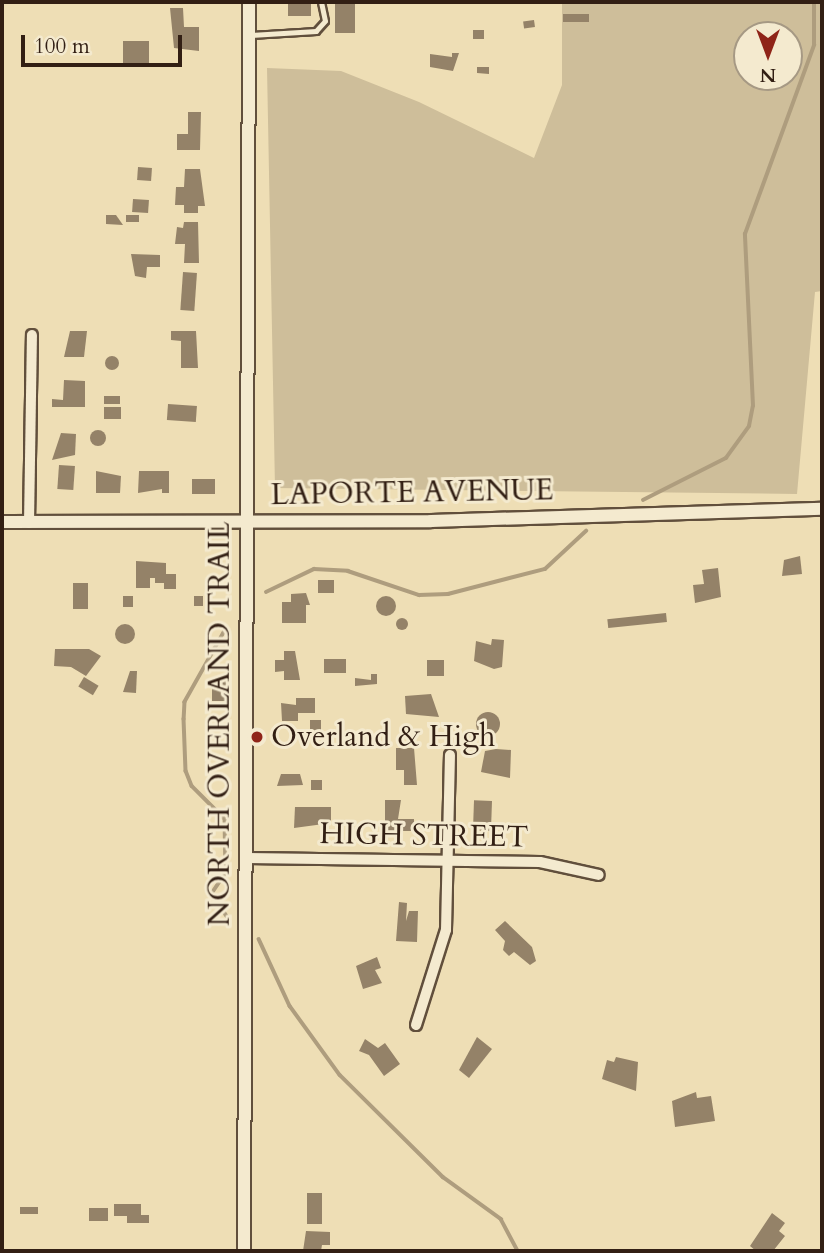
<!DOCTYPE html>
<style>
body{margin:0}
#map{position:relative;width:824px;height:1253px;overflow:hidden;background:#eedeb5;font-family:Cardo,serif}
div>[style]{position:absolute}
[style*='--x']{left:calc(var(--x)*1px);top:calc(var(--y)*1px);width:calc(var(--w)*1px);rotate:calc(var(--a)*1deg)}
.green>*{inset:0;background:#cebe9a}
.stream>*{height:3.5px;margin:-1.75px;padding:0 1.75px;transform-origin:1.75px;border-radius:1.75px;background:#ae9d7e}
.building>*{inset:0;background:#948268;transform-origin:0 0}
.round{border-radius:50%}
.roads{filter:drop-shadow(2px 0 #614f3c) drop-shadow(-2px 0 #614f3c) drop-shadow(0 2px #614f3c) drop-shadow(0 -2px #614f3c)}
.lane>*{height:4.5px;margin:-2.25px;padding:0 2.25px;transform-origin:2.25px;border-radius:2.25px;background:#f4eacf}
.street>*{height:10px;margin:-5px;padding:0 5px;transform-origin:5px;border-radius:5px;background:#f4eacf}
.secondary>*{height:12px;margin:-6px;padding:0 6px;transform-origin:6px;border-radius:6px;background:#f4eacf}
.dots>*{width:19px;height:19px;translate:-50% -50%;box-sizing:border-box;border:4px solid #f4eacf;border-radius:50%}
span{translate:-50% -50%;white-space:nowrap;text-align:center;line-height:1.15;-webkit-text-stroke:6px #f4eacf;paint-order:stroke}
.street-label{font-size:30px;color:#321f14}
.poi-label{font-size:30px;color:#321f14}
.left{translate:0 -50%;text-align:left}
.frame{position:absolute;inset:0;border:4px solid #321f14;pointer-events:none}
.north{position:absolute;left:733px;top:21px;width:70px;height:70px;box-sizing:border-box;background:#f4eacf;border:2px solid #a69984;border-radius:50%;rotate:180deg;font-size:19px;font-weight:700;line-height:28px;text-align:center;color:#321f14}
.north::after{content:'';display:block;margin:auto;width:24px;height:32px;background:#8f2418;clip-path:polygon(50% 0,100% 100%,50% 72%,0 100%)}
.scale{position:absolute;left:21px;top:35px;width:161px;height:32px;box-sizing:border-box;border:4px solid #321f14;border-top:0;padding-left:9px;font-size:21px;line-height:24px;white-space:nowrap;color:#321f14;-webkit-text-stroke:5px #f4eacf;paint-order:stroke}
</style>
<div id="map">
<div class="green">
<i style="clip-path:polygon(evenodd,562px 2px,822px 2px,822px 291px,815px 292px,797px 494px,275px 488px,267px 68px,341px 71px,419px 102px,534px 158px,562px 85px,562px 2px,747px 35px,789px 35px,789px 77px,747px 77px,747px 35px)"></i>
</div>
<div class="stream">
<i style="--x:643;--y:500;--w:93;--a:-26.8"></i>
<i style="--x:726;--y:458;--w:39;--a:-54"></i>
<i style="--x:749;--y:426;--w:20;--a:-79"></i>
<i style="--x:753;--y:406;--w:172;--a:-92.7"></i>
<i style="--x:745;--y:234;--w:201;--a:-69.9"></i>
<i style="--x:814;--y:45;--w:43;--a:-90"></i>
<i style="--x:266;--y:592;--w:53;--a:-25.6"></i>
<i style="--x:314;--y:569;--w:34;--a:3"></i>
<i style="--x:348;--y:571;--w:75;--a:18.7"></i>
<i style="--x:419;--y:595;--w:29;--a:-2"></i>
<i style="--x:448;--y:594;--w:100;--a:-14.5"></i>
<i style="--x:545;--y:569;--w:56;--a:-42.8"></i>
<i style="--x:226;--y:629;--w:84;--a:119.3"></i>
<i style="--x:185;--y:702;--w:17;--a:93"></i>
<i style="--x:184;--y:719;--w:52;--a:87.8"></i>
<i style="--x:186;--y:771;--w:16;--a:68"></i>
<i style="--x:192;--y:786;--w:47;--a:45"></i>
<i style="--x:225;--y:819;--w:54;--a:88.9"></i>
<i style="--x:226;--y:873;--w:25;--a:124"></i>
<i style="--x:212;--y:894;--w:29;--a:56"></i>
<i style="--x:259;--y:939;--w:74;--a:65.2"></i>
<i style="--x:290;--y:1006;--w:85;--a:54.1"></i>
<i style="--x:340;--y:1075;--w:145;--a:44.7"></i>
<i style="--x:443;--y:1177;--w:72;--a:35.9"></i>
<i style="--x:501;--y:1219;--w:36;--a:62"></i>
</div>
<div class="building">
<i style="left:335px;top:2px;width:20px;height:31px"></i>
<i style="left:288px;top:3px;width:23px;height:13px"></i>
<i style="clip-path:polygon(170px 8px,183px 8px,184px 27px,199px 27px,199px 51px,174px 48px)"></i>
<i style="left:563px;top:14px;width:26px;height:8px"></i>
<i style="left:534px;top:20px;width:7px;height:11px;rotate:82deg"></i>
<i style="left:484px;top:30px;width:9px;height:11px;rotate:90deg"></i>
<i style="left:123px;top:41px;width:26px;height:25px"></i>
<i style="clip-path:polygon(452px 53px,459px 53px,453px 71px,430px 67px,430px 54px,452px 57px)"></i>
<i style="clip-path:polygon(477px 67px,489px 67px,489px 74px,477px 73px)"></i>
<i style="clip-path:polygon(188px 112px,201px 112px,200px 150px,177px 150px,177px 134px,188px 134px)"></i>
<i style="left:138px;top:167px;width:14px;height:13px;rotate:4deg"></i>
<i style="clip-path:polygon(185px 169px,200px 169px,205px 206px,198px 206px,198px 213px,184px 213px,184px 205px,175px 205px,176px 187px,184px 187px)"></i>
<i style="left:133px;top:199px;width:16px;height:13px;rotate:4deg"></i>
<i style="clip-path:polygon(106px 215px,116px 215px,123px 225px,106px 224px)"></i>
<i style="left:126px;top:215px;width:13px;height:7px"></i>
<i style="clip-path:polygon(184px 222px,198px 222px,199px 263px,184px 263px,185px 244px,175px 244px,177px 227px,183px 228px)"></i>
<i style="clip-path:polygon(131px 254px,160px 255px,160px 267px,147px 267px,146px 278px,135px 276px)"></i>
<i style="left:183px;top:272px;width:14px;height:38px;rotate:4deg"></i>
<i style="clip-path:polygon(70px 331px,87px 331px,84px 357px,64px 357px)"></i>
<i style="clip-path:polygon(171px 331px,196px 331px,198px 368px,181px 368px,181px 341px,171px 340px)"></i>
<i class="round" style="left:105px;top:356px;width:14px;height:14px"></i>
<i style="clip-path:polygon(64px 380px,85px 381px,85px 407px,52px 407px,52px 399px,63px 400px)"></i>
<i style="left:104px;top:396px;width:16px;height:8px"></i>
<i style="left:168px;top:404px;width:29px;height:16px;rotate:4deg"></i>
<i style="left:104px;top:407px;width:17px;height:12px"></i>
<i class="round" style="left:90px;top:430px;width:16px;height:16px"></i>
<i style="clip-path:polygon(61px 433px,76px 434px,75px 455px,52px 460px)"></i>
<i style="left:59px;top:465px;width:16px;height:24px;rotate:4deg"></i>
<i style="clip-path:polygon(96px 471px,121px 476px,120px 493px,96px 493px)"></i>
<i style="clip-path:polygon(139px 471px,169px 471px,169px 493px,162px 493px,162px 489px,138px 493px)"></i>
<i style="left:192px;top:479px;width:23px;height:15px"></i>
<i style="clip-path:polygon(800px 556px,802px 574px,782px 576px,784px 560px)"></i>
<i style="clip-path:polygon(136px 561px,166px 563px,166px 574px,176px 574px,176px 589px,164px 589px,164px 583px,155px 583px,155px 578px,150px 578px,150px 588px,136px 588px)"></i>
<i style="clip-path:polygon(718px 568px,721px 597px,695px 603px,693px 585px,704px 584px,702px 570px)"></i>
<i style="left:318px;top:580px;width:16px;height:13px"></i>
<i style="left:73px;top:583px;width:15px;height:26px"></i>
<i style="clip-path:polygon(306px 593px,310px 605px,306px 605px,306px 623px,282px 623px,282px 602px,291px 602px,291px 594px)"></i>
<i class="round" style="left:376px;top:596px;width:20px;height:20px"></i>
<i style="left:123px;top:596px;width:10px;height:11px"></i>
<i style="left:194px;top:596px;width:9px;height:10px"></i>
<i style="left:666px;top:613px;width:9px;height:59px;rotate:84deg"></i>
<i class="round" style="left:396px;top:618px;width:12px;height:12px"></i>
<i class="round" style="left:115px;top:624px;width:20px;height:20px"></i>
<i style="clip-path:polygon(492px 639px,504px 640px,502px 667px,494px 669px,474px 661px,476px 641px,491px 645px)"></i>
<i style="clip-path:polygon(55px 649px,89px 649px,101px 656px,86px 676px,71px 667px,54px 666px)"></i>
<i style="clip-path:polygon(284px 651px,295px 651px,300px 680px,284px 680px,284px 671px,275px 672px,275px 660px,284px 660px)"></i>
<i style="left:346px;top:659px;width:14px;height:22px;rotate:90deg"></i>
<i style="left:427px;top:660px;width:17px;height:16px"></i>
<i style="clip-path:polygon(130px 671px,137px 671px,136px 693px,123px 692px)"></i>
<i style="clip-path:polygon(371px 674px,377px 674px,377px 684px,355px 686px,355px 678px,371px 680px)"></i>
<i style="left:84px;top:677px;width:17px;height:11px;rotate:31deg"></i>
<i style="clip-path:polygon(217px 681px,227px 681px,227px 701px,212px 701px,212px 686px,217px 686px)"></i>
<i style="clip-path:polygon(431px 694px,439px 717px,406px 714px,405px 696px)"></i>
<i style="clip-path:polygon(296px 698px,315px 698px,315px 713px,298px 713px,298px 721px,282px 721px,281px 703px,296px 705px)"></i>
<i class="round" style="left:476px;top:712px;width:24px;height:24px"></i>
<i style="left:310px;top:720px;width:11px;height:11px"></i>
<i style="clip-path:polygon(396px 748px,414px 748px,417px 785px,404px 785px,404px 770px,396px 770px)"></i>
<i style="clip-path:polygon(496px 749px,511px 750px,510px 778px,481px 772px,485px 751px)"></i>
<i style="clip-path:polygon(281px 774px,300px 774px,303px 785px,277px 786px)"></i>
<i style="left:311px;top:780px;width:11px;height:10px"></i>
<i style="clip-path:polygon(385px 800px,401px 800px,398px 819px,414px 819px,414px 831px,385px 831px)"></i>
<i style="left:492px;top:801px;width:30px;height:18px;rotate:92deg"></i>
<i style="clip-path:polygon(295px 807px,331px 807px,331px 823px,294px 828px)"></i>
<i style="clip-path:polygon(399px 902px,407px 903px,406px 921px,409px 911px,418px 911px,417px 942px,396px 941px)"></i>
<i style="clip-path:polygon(505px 921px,532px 947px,536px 961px,530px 965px,514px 952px,509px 956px,503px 950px,505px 941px,495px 930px)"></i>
<i style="clip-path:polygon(377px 957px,381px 968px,375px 970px,382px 983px,363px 989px,356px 966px)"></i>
<i style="clip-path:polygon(477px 1037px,492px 1049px,469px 1078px,459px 1070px)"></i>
<i style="clip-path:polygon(365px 1039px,378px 1048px,385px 1043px,400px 1064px,384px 1076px,369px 1055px,359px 1051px)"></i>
<i style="clip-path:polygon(616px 1057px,638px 1062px,636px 1091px,602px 1079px,607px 1060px,614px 1062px)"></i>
<i style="clip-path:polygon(696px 1092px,697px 1098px,711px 1096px,715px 1121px,675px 1127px,672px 1101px)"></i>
<i style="left:307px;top:1193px;width:15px;height:31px"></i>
<i style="clip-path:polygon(114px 1204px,141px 1204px,141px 1215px,149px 1215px,149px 1223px,127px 1223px,127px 1216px,114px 1216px)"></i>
<i style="left:20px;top:1207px;width:18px;height:7px"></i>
<i style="left:89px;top:1208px;width:19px;height:13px"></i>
<i style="clip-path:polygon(772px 1213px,785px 1223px,779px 1231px,785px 1236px,773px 1251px,756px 1251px,750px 1246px)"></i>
<i style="clip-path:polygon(306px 1231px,330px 1232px,330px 1245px,322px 1245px,321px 1251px,303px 1251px)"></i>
</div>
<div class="roads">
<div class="lane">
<i style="--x:251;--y:35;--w:65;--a:-3.5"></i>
<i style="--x:316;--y:31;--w:13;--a:-48"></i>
<i style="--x:325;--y:21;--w:19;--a:-102"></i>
</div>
<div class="street">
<i style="--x:29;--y:523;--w:188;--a:-89.1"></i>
<i style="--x:247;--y:858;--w:293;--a:0.8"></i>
<i style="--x:540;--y:862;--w:60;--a:12.4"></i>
<i style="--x:416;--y:1025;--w:100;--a:-72.5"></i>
<i style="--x:446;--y:930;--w:175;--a:-88.7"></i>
</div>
<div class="secondary">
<i style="--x:2;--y:522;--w:429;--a:-0.1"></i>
<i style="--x:431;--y:521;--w:391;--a:-1.8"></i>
<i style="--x:244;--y:1251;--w:1249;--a:-89.77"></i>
</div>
</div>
<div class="dots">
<i style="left:257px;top:737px;background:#8f2418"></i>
</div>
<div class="street-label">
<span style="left:412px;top:493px;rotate:-1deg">LAPORTE AVENUE</span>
<span style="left:220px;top:724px;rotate:-90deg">NORTH OVERLAND TRAIL</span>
<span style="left:424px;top:836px;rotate:1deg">HIGH STREET</span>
</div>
<div class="poi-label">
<span class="left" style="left:271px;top:737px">Overland &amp; High</span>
</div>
<div class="frame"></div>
<div class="north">N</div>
<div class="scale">100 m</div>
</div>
